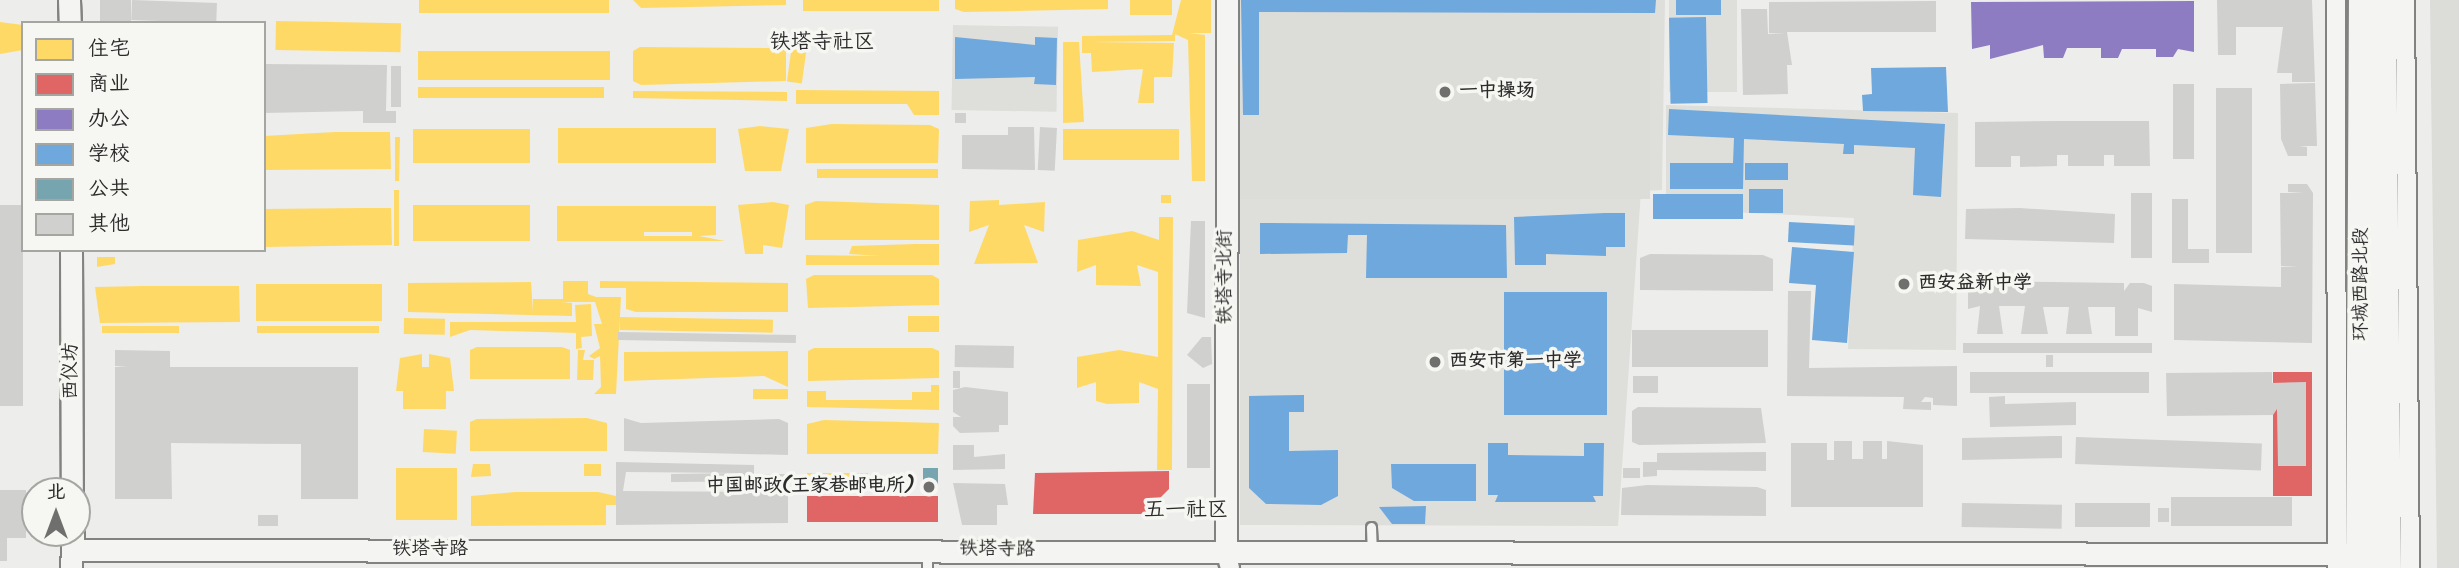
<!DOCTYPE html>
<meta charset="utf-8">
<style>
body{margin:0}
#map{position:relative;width:2459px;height:568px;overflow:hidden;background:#ededeb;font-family:Kalam,"LXGW WenKai TC",sans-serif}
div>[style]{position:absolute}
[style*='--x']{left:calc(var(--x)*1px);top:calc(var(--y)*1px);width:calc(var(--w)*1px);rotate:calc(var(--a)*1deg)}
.built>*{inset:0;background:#dededb;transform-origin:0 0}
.green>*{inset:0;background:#dcdcd9;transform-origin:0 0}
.homes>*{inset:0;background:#ffd966;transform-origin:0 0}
.shops>*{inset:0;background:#e06666;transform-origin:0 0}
.offices>*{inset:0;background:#8e7cc3}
.schools>*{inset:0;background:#6fa8dc;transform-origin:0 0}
.public>*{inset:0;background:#76a5af;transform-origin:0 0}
.building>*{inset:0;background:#d0d0cf;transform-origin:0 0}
.roads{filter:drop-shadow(2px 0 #828281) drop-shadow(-2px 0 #828281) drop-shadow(0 2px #828281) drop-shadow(0 -2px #828281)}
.service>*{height:9px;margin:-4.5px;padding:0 4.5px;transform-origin:4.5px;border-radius:4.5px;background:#f4f4f2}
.minor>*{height:18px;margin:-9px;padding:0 9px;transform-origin:9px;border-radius:9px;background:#f4f4f2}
.tertiary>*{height:21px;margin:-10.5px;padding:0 10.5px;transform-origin:10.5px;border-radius:10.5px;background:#f4f4f2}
.primary>*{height:28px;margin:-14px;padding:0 14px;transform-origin:14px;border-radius:14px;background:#f4f4f2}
.dots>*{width:19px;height:19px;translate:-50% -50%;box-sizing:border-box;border:4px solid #f6f6f2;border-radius:50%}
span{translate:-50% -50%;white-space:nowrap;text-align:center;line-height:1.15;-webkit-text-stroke:7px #f6f6f2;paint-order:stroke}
.poi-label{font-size:19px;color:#2b2b2b;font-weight:700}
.left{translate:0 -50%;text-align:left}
.right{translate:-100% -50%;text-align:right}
.street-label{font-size:19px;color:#2b2b2b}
.neighbourhood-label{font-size:21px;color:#2b2b2b}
.legend{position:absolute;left:21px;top:21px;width:245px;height:231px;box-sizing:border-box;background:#f6f6f2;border:2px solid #a5a5a2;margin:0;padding:9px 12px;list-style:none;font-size:21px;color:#2b2b2b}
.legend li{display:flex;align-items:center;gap:14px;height:35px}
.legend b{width:35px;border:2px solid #a5a5a2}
.north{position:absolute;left:21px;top:477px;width:70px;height:70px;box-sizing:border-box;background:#f6f6f2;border:2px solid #a5a5a2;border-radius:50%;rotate:0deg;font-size:19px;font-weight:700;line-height:28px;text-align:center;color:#2b2b2b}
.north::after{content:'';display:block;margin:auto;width:24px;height:32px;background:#6f6f6e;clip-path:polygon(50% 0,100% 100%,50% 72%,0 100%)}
</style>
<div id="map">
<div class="built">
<i style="clip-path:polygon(1240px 0,1665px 0,1662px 190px,1641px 191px,1618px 526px,1240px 525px)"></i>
<i style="left:1669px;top:0;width:68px;height:92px"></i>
<i style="left:953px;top:25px;width:105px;height:85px;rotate:1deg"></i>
<i style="clip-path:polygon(1666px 105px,1958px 113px,1956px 350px,1848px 349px,1854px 218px,1666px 209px)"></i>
</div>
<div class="green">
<i style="left:1240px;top:0;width:410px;height:199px"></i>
<i style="clip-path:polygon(2430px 0,2459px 0,2459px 568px,2437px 568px)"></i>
</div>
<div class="homes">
<i style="left:419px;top:0;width:190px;height:13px"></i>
<i style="clip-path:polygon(633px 0,786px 0,786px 5px,641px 8px)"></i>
<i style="left:803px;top:0;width:136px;height:11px"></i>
<i style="clip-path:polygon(955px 0,1108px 0,1108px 9px,964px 12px,955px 9px)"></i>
<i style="left:1130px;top:0;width:42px;height:15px"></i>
<i style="clip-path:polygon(1181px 0,1211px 0,1211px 33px,1189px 33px,1205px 35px,1205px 181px,1192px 181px,1188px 40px,1175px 34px,1175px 41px,1091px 42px,1174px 43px,1172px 77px,1154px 77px,1154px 103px,1138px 103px,1143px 69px,1092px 72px,1091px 53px,1082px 53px,1082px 36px,1172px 35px)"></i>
<i style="left:1788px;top:4px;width:126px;height:25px"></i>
<i style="left:276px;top:21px;width:125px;height:29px;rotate:1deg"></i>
<i style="clip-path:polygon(0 22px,23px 25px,23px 50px,0 54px)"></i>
<i style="left:794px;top:31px;width:15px;height:51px;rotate:8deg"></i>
<i style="clip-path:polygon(1063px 42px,1079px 42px,1084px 122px,1063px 123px)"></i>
<i style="clip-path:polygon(640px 47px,779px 48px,786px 51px,786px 81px,641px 85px,633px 81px,633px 51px)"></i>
<i style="left:418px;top:51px;width:192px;height:29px"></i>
<i style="left:418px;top:87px;width:186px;height:11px"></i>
<i style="clip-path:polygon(796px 90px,939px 91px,939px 115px,914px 115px,907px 104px,796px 104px)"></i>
<i style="clip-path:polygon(633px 91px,787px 92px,787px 101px,633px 98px)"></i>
<i style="clip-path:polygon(832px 124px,930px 125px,939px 129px,938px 163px,806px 163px,806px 128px)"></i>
<i style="clip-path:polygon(760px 126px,789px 129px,781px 171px,745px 171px,738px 129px)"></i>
<i style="left:558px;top:128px;width:158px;height:35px"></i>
<i style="left:413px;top:129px;width:117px;height:34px"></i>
<i style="left:1063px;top:129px;width:116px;height:31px"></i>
<i style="clip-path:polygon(335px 132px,390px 132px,391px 169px,264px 170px,264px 136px)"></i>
<i style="clip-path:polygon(395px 137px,400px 137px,399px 181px,395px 181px)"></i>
<i style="left:817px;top:169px;width:121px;height:9px"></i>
<i style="left:394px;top:190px;width:5px;height:56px"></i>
<i style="left:1161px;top:195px;width:10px;height:8px"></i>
<i style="clip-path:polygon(999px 200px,999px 205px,1045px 202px,1044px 232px,1024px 225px,1038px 263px,974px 264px,989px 225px,969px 232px,970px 201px)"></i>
<i style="clip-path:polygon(816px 201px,939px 205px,939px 240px,805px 240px,805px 205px)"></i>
<i style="clip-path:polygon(773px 202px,789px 205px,782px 248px,763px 245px,763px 254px,745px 254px,738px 205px)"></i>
<i style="left:530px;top:205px;width:36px;height:117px;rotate:90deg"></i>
<i style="clip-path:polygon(evenodd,557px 206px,716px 206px,716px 235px,699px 236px,725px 241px,557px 241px,557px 206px,644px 232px,692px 232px,692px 236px,644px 236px,644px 232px)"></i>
<i style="clip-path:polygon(360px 208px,391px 208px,392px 245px,264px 247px,264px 209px)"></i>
<i style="clip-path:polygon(1159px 217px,1173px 217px,1172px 470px,1157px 470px,1158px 389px,1139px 382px,1139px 403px,1107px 404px,1096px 401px,1096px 382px,1077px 388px,1077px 357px,1119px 350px,1158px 357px,1158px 272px,1137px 265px,1141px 286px,1096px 285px,1096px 265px,1077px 272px,1078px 240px,1132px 231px,1159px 240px)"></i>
<i style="clip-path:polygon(915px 244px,939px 244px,939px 265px,806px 265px,806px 255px,880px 256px,849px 254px,852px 246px)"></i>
<i style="clip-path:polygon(97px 257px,115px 257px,115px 264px,97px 267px)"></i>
<i style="clip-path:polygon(814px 275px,932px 275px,939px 279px,939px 305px,808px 308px,806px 279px)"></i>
<i style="clip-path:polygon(563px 281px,588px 281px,588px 294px,596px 297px,621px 297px,616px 394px,594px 394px,601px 387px,600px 356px,594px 359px,589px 356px,600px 348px,594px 324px,602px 324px,595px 302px,562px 302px,572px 303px,572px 316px,408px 312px,408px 283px,531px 282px,533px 312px,533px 299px,563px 299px)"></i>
<i style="clip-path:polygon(600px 281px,788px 283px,788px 312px,636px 312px,626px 309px,626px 288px,600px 288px)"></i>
<i style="clip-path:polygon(2308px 283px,2308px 334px,2222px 334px,2222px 296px,2285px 296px,2285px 284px)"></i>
<i style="left:382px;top:284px;width:37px;height:126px;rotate:90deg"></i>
<i style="clip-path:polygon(142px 286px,239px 286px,240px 322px,100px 323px,95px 287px)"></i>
<i style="clip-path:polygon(591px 304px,592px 336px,581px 337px,582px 348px,576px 349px,576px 333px,470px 330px,450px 337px,450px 322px,576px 322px,575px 305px)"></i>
<i style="left:939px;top:316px;width:16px;height:31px;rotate:90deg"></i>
<i style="left:620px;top:317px;width:153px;height:13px;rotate:1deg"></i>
<i style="left:404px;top:318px;width:41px;height:16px;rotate:1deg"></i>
<i style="left:102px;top:326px;width:77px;height:7px"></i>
<i style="left:257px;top:326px;width:122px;height:7px"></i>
<i style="clip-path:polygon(477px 347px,562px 347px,570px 350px,570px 379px,470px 379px,470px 350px)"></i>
<i style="clip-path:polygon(814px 348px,932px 348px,939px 351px,939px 378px,808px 381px,808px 351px)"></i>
<i style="clip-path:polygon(578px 350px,585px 350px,583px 360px,594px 360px,593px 380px,577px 380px)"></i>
<i style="clip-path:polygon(788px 351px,788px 387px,764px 376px,624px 381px,624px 352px)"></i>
<i style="clip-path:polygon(422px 354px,422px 367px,429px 367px,429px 354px,450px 358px,454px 391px,446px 391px,446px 409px,403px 409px,403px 391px,396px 391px,400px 358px)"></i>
<i style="clip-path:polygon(931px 385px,939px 385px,939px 410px,807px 407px,807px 391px,826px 391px,826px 400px,912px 400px,912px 392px,931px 392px)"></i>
<i style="left:753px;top:389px;width:35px;height:10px"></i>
<i style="clip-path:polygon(587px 418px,607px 423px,607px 451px,470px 451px,470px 422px,477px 419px)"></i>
<i style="clip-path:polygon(824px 420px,939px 423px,938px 454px,807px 454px,807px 424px)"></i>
<i style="left:424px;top:429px;width:33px;height:23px;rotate:3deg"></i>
<i style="clip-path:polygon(473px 464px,490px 464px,491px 476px,471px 477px)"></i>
<i style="left:584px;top:464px;width:17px;height:12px"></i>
<i style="left:396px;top:468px;width:61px;height:52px"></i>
<i style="left:807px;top:473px;width:61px;height:8px"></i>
<i style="left:899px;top:473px;width:12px;height:8px"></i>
<i style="clip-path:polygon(515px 492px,598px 492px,616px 496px,616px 505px,606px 505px,606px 525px,471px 526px,471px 496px)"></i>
</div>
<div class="shops">
<i style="left:2273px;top:372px;width:39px;height:124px"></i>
<i style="clip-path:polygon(1169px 471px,1169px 489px,1144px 514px,1033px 514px,1035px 473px)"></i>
<i style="left:807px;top:496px;width:131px;height:26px"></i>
</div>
<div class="offices">
<i style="clip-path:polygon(2194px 1px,2194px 52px,2178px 49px,2173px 57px,2156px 57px,2156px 49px,2122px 49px,2118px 58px,2101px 58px,2101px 48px,2067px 48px,2063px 58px,2044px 58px,2043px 45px,1990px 59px,1990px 45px,1972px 49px,1971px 2px)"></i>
</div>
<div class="schools">
<i style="clip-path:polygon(1241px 0,1656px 0,1655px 13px,1259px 12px,1259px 115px,1243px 115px)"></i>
<i style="left:1676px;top:0;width:45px;height:15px"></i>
<i style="left:1706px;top:17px;width:86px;height:37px;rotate:89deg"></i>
<i style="clip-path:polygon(955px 37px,1035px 45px,1035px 37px,1057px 38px,1056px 85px,1034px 84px,1035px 77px,955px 79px)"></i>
<i style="clip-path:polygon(1946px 67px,1948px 112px,1863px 111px,1862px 95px,1872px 94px,1871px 68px)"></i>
<i style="clip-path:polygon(1669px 109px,1945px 124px,1941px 197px,1913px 195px,1915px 148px,1854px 145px,1854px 154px,1843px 154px,1844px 144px,1744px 139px,1743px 189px,1670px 189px,1670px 163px,1733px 163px,1734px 138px,1668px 135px)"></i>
<i style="left:1745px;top:163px;width:43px;height:17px"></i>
<i style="left:1749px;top:189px;width:34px;height:24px"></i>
<i style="left:1653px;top:194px;width:90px;height:25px"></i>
<i style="clip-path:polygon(1605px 213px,1625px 213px,1625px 247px,1606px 247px,1606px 256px,1546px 254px,1546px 265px,1515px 265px,1514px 217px)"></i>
<i style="left:1789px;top:222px;width:66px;height:20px;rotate:3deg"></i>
<i style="clip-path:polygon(1260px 223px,1506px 225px,1507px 278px,1366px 278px,1367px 235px,1348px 235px,1347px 253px,1260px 254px)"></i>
<i style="clip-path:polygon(1792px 247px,1854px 252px,1847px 343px,1812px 340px,1816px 285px,1789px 283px)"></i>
<i style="left:1504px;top:292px;width:103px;height:123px"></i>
<i style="clip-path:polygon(1304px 395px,1304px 412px,1289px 412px,1289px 451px,1338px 450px,1338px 496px,1321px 505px,1266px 504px,1249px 488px,1249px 396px)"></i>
<i style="clip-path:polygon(1488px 443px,1508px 443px,1508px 455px,1584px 456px,1584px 443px,1604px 443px,1603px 496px,1593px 496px,1596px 502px,1495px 502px,1498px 495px,1488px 495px)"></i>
<i style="clip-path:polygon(1391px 464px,1476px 464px,1476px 501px,1414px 501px,1392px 488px)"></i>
<i style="clip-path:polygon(1426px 506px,1425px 524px,1392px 524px,1379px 507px)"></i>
</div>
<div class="public">
<i style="left:923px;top:468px;width:15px;height:21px"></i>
</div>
<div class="building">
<i style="left:100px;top:0;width:31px;height:22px"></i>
<i style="left:132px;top:0;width:85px;height:20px;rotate:2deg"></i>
<i style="clip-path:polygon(2217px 0,2312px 0,2315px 82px,2292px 82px,2292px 73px,2277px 73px,2283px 27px,2236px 27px,2236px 55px,2218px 55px)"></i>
<i style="clip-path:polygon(1936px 1px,1936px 32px,1787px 32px,1792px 65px,1787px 65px,1788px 94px,1743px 95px,1741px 9px,1767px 9px,1768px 34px,1784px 33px,1769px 33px,1769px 2px)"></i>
<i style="clip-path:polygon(264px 64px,387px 65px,386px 111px,396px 111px,396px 123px,363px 123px,363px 111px,264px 113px)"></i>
<i style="left:391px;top:66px;width:10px;height:41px"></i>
<i style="clip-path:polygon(2315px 83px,2317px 146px,2299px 146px,2307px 147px,2307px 156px,2288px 156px,2281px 139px,2280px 84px)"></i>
<i style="left:2173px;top:84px;width:21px;height:75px"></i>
<i style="left:2216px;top:88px;width:36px;height:165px"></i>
<i style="left:955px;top:113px;width:11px;height:10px"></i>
<i style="clip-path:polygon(2055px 121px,2149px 121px,2150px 166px,2114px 166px,2114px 155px,2104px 155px,2104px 166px,2068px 166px,2068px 155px,2057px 155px,2057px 166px,2020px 167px,2020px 156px,2011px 156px,2011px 167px,1975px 167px,1975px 122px)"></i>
<i style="clip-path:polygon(1008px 127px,1034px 127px,1035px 170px,962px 169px,962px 135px,1008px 135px)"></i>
<i style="left:1040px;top:127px;width:17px;height:43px;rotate:3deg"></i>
<i style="clip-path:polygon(2288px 184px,2307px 184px,2313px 193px,2312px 343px,2174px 340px,2174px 284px,2281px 287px,2281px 267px,2298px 267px,2281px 266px,2280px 193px,2304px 193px,2288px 192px)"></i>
<i style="left:2131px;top:193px;width:21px;height:65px"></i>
<i style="clip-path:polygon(2172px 199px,2188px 199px,2188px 249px,2209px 249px,2209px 263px,2172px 263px)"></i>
<i style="left:0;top:205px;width:23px;height:201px"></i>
<i style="clip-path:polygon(2020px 208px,2115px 214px,2114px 243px,1965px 239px,1966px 209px)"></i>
<i style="clip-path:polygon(1191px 221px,1205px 221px,1205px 318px,1187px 313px)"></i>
<i style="clip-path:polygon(1650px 254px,1763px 255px,1773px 259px,1773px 291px,1640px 290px,1640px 258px)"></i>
<i style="clip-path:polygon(1977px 281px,2124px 283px,2124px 291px,2130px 283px,2144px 283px,2152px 286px,2152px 312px,2138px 308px,2138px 336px,2115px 336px,2115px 307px,2088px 307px,2092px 334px,2066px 334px,2069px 307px,2043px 307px,2048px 334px,2021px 334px,2025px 306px,1999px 306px,2003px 334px,1977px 334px,1980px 306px,1968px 309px,1968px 285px)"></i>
<i style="clip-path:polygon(1788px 291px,1811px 291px,1809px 368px,1957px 366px,1957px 406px,1933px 405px,1933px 398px,1925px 397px,1921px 402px,1931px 402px,1931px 410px,1903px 409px,1904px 397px,1787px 396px)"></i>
<i style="left:1632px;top:330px;width:136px;height:37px"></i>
<i style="left:618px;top:332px;width:178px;height:8px;rotate:1deg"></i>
<i style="clip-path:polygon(1202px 337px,1211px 337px,1212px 364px,1203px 368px,1187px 355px)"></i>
<i style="left:1963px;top:343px;width:189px;height:10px"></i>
<i style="left:955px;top:345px;width:59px;height:22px;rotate:1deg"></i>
<i style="clip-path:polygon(115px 350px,170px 351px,170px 367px,358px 367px,358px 499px,301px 499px,301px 444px,171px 443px,172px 499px,115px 499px,115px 367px,128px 366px,115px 366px)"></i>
<i style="left:2046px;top:355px;width:7px;height:12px"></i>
<i style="left:953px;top:371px;width:7px;height:17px"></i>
<i style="left:1970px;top:372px;width:179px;height:21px"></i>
<i style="clip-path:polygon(2272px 372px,2272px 383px,2306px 382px,2306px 466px,2278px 466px,2277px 409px,2273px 415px,2167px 416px,2166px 373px)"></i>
<i style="left:1633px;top:376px;width:25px;height:17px"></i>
<i style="left:1187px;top:384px;width:23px;height:84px"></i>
<i style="clip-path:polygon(965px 387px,1008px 392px,1008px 425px,999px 425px,999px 432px,960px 433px,953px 426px,953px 417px,961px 417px,953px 412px,953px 390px)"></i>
<i style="clip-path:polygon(2005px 396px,2005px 404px,2076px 402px,2076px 425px,1990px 427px,1989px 397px)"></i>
<i style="clip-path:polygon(1638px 407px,1761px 408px,1766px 443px,1639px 445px,1632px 442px,1632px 411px)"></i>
<i style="clip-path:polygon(624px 418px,641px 423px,779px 419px,788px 423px,788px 455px,624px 451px)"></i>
<i style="clip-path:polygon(2053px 436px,2062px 436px,2062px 458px,1962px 460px,1962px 438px)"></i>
<i style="left:2076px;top:437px;width:186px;height:27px;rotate:2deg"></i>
<i style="clip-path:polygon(1834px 441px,1852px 441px,1852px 459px,1863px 459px,1863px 441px,1882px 441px,1882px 459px,1887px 459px,1887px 441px,1923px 445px,1923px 507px,1791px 507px,1791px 443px,1827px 443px,1827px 460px,1834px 460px)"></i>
<i style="clip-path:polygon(953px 445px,974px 445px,974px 457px,1005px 454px,1005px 469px,953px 470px)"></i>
<i style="clip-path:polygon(1766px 452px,1766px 471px,1657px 470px,1657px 476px,1643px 477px,1643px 462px,1657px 462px,1657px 453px)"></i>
<i style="clip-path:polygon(616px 462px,754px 465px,754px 474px,788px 474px,788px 481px,671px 482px,671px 474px,739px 473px,626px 472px,623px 491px,774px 492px,788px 495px,788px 523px,616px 525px)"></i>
<i style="left:1623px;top:468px;width:17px;height:10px"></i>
<i style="clip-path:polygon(953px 483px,1005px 484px,1008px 505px,997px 505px,997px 525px,962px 525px)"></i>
<i style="clip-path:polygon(1647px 485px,1757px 487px,1766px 490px,1766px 516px,1621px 515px,1622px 488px)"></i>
<i style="clip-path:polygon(0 490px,26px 490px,26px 538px,7px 538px,7px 561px,0 561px)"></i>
<i style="left:2292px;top:497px;width:29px;height:121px;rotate:90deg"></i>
<i style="left:1962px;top:503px;width:100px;height:24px;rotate:1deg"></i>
<i style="left:2075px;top:503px;width:75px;height:24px"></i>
<i style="left:2158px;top:508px;width:11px;height:14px"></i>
<i style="left:278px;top:515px;width:11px;height:20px;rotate:90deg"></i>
</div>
<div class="roads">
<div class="service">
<i style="--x:1371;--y:527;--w:26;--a:88"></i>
<i style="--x:927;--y:550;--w:18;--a:90"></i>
</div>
<div class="minor">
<i style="--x:2336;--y:0;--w:568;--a:89.9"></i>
<i style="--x:2405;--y:0;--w:568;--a:89.5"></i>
<i style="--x:1226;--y:554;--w:15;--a:74"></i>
</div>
<div class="tertiary">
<i style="--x:69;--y:0;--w:23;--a:88"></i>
<i style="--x:71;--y:250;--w:241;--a:89.8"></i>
<i style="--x:73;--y:550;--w:2287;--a:0.1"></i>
<i style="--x:1226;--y:554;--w:554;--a:-89.9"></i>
<i style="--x:71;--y:568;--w:35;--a:-87"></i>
</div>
<div class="primary">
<i style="--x:2382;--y:0;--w:568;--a:89.5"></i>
<i style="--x:2360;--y:568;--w:568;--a:-89.7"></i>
</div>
</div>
<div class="dots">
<i style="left:1445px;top:92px;background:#6f6f6e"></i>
<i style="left:1904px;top:284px;background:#6f6f6e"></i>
<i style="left:1435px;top:362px;background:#6f6f6e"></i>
<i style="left:929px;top:487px;background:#6f6f6e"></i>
</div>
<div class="poi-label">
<span class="left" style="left:1459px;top:92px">一中操场</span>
<span class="left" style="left:1918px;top:284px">西安益新中学</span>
<span class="left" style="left:1449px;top:362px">西安市第一中学</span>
<span class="right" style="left:915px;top:487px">中国邮政(王家巷邮电所)</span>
</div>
<div class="street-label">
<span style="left:1226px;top:277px;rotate:-90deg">铁塔寺北街</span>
<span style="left:2362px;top:284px;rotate:-90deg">环城西路北段</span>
<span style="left:72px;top:371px;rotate:-90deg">西仪坊</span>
<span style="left:430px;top:550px">铁塔寺路</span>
<span style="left:997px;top:550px;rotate:1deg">铁塔寺路</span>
</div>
<div class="neighbourhood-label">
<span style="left:822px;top:43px">铁塔寺社区</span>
<span style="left:1186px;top:511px">五一社区</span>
</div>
<ul class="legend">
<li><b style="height:19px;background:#ffd966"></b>住宅</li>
<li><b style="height:19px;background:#e06666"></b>商业</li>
<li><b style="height:19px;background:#8e7cc3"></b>办公</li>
<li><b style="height:19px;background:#6fa8dc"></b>学校</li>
<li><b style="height:19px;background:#76a5af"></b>公共</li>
<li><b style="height:19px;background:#d0d0cf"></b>其他</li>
</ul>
<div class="north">北</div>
</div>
